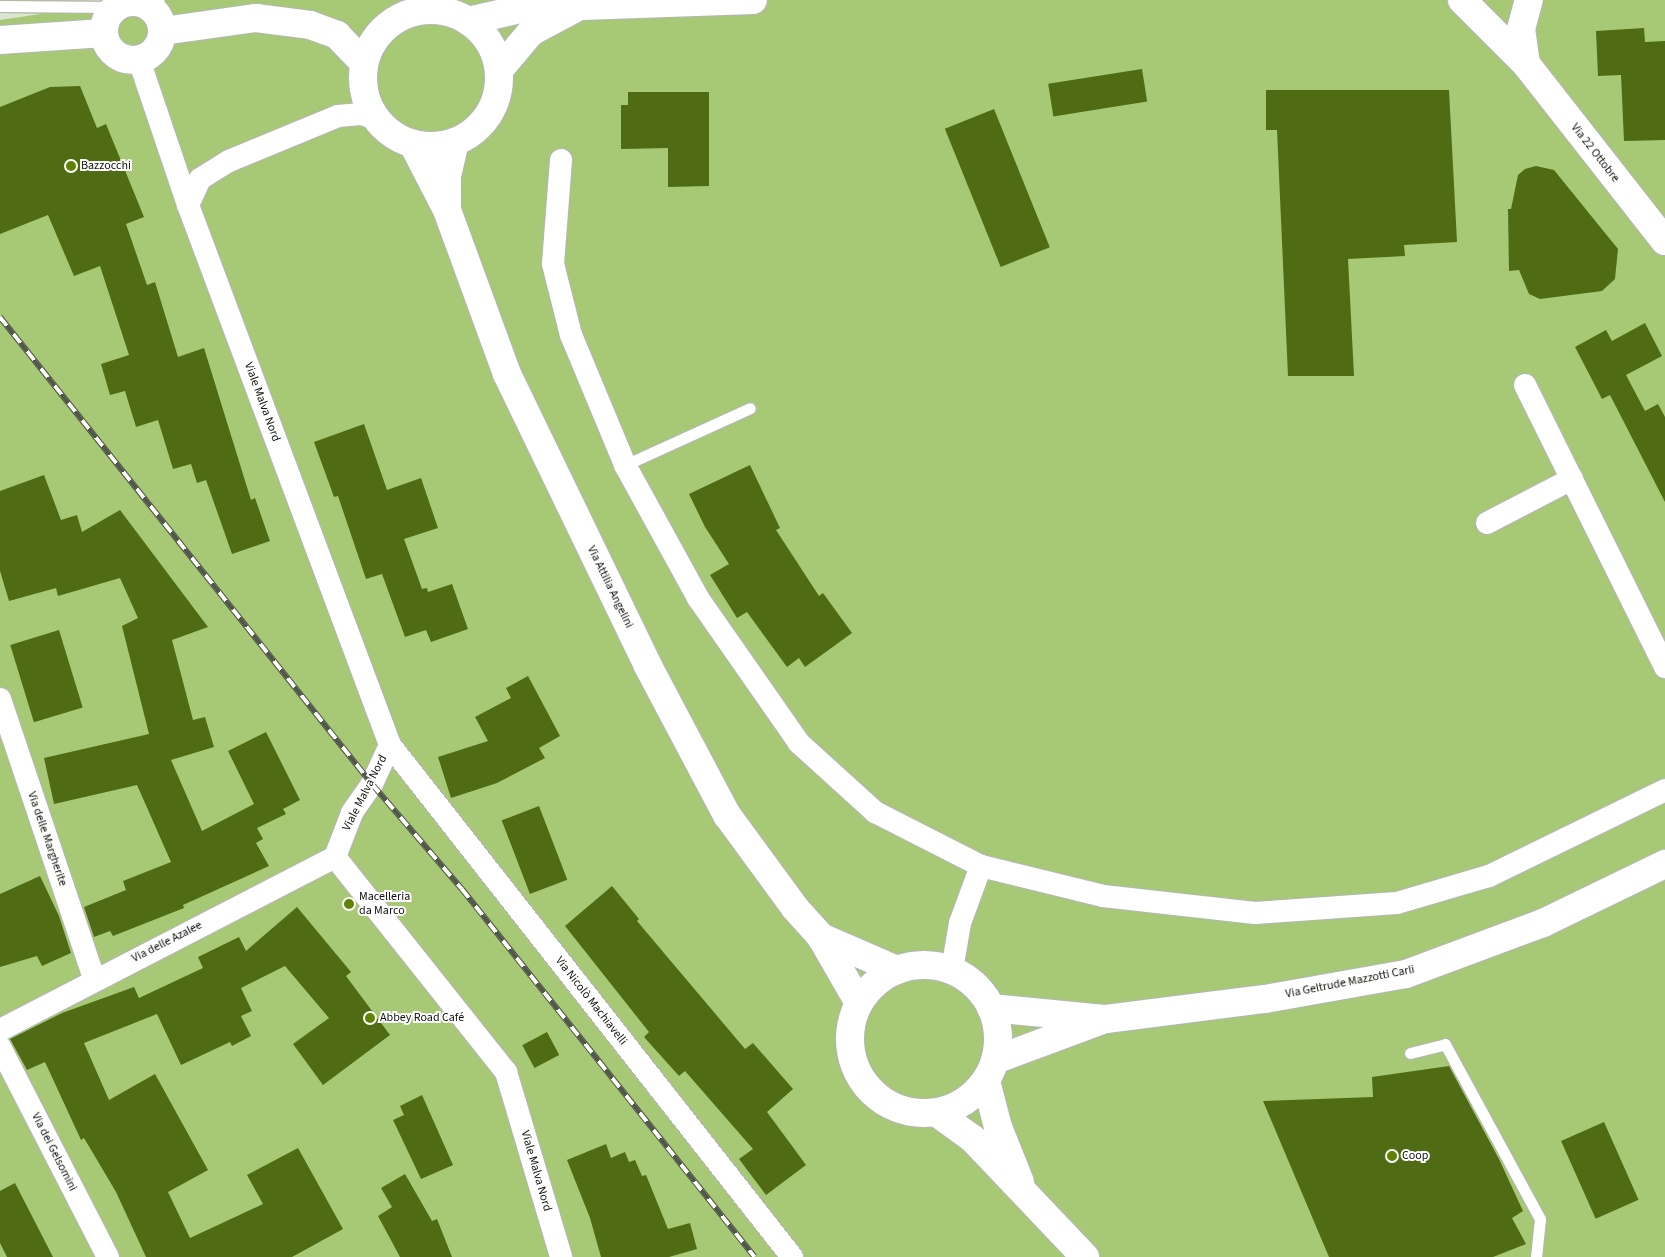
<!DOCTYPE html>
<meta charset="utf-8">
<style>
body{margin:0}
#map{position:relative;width:1665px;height:1257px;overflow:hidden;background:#dce5d1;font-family:"Source Sans 3",sans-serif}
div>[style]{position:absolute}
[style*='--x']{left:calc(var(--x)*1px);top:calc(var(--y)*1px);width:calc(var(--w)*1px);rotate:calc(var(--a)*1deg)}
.green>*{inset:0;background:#a7c875}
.building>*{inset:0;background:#4f6c14;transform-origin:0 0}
.roads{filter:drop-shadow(1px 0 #b1baa7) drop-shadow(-1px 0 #b1baa7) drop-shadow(0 1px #b1baa7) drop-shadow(0 -1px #b1baa7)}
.lane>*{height:11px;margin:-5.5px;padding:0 5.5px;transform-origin:5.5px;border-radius:5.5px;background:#fff}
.street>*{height:22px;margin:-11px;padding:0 11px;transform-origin:11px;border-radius:11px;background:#fff}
.secondary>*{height:28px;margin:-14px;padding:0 14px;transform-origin:14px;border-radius:14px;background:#fff}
.secondary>.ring{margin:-14px;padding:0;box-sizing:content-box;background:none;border:28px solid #fff;border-radius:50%}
.rail>*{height:5.5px;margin-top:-2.75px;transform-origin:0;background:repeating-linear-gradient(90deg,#fff 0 11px,#52574c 0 22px);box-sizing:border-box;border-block:1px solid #52574c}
.dots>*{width:14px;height:14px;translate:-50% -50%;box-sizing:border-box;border:2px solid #fff;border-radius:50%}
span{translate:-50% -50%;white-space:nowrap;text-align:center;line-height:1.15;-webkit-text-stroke:4px #fff;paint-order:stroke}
.street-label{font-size:12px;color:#10130c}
.poi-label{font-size:12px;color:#10130c}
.left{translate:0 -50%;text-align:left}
</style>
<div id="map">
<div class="green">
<i style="clip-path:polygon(135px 0,1665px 0,1665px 1257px,0 1257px,0 20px)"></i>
</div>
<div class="building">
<i style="clip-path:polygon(1644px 28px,1645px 42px,1665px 41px,1665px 140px,1624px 141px,1621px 75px,1598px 76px,1596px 31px)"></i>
<i style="left:1142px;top:69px;width:33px;height:95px;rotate:81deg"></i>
<i style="clip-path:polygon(80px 86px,97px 128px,106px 124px,144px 217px,126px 224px,147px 285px,155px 282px,178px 357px,204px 348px,251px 500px,255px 498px,270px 541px,232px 554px,206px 480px,197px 483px,191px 464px,173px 469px,158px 420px,136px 427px,125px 391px,110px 395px,101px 364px,129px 355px,100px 266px,74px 276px,48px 215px,0 234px,0 107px,50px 87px)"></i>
<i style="clip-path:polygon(1266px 90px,1449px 90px,1457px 242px,1404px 245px,1405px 256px,1348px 259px,1354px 376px,1288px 376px,1277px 130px,1266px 130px)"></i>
<i style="clip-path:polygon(628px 92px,709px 92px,709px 186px,668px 187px,668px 148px,621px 149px,621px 105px,628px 105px)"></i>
<i style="left:994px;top:109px;width:149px;height:53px;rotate:68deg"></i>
<i style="clip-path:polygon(1536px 166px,1554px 170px,1618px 249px,1615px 279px,1602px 291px,1540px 299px,1529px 294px,1519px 270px,1509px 271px,1508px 209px,1511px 209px,1518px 175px,1525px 169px)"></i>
<i style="clip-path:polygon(1645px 323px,1662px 356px,1626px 375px,1645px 411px,1658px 404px,1665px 417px,1665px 502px,1610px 395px,1602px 399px,1575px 347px,1606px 330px,1612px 341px)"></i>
<i style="clip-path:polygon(364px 424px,387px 490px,421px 478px,438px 528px,404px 539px,422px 589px,427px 588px,428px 592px,452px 584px,468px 629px,431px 642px,426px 630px,405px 637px,382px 574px,366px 579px,338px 496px,334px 497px,314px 442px)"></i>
<i style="clip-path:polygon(750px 465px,780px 528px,776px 530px,819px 596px,823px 593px,852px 633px,805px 667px,799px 658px,787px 667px,747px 612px,737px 618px,710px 575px,729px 564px,705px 527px,689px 494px)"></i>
<i style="clip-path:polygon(44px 475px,61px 520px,77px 515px,82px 532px,120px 510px,208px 627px,172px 640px,193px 720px,205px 717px,214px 747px,171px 760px,202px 831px,254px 804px,228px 751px,266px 732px,300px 800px,283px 809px,286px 814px,257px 828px,263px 839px,256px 843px,269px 866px,183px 905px,184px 908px,113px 936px,110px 931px,94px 937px,84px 907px,126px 890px,123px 881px,171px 862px,137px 785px,54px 804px,44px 758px,149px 734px,122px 626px,138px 618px,120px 578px,58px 596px,56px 588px,9px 601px,0 571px,0 491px)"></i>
<i style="left:59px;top:630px;width:81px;height:51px;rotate:73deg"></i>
<i style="clip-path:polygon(528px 676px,560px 736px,539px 748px,545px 758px,497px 783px,451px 798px,438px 757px,488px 741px,475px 717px,511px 698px,506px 688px)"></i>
<i style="left:539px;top:806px;width:79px;height:40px;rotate:69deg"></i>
<i style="clip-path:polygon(40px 876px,59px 916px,71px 953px,42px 966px,37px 956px,0 967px,0 894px)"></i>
<i style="clip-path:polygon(612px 886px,639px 919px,637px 921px,745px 1049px,753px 1043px,793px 1089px,767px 1112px,806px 1165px,766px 1195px,739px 1159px,753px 1149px,685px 1071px,679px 1076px,644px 1037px,649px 1032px,565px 926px)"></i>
<i style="clip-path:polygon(297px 907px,351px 972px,346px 976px,390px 1035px,323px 1085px,293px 1044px,329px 1018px,285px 966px,241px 988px,252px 1011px,241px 1016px,251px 1036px,232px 1046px,230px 1042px,181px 1065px,157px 1014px,84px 1043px,109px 1100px,155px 1074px,208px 1170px,168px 1192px,190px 1238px,263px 1204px,247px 1175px,298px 1148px,343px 1229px,292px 1257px,146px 1257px,116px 1192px,84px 1138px,81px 1140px,45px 1062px,27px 1070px,10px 1039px,62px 1013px,134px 987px,139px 998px,203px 968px,198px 957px,239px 937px,246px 951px)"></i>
<i style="left:547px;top:1032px;width:26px;height:28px;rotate:62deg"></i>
<i style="clip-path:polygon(1449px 1066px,1499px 1159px,1523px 1211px,1512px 1218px,1526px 1244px,1493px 1257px,1329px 1257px,1263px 1101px,1373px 1097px,1372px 1077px)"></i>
<i style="clip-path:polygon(422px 1095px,453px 1165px,421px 1179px,393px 1120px,404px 1115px,400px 1106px)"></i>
<i style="left:1604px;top:1122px;width:85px;height:47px;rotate:66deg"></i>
<i style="clip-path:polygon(606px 1144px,611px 1158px,625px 1152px,629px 1162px,635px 1160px,642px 1176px,646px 1175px,668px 1229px,690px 1223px,697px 1249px,669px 1257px,601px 1257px,590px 1218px,567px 1160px)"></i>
<i style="clip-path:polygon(405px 1174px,432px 1221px,437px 1219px,452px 1257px,400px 1257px,378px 1216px,392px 1207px,381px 1188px)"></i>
<i style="clip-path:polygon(15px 1183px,53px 1257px,7px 1257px,0 1243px,0 1191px)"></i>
</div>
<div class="roads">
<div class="lane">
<i style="--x:143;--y:4;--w:16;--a:-14"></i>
<i style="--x:0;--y:6;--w:116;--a:0.5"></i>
<i style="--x:625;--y:465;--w:137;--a:-24.5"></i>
<i style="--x:1410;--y:1053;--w:36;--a:-14"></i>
<i style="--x:1445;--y:1044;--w:199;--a:61.5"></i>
<i style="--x:1540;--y:1219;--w:38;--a:96"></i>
</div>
<div class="street">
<i style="--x:128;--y:0;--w:2;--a:63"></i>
<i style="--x:139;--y:60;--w:153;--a:71.3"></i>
<i style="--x:188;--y:205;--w:577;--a:69.49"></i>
<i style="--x:390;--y:745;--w:43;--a:114.8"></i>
<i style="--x:372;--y:784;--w:35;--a:125"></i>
<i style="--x:352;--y:813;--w:47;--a:111.1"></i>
<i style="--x:335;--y:857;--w:275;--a:51.5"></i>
<i style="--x:506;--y:1072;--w:193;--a:73.4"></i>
<i style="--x:561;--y:160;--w:104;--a:94.4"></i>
<i style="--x:553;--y:264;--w:73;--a:75.8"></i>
<i style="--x:571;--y:335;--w:141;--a:67.4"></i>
<i style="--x:625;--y:465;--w:152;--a:61.2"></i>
<i style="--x:698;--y:598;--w:177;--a:55.1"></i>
<i style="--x:799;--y:743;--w:103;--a:42.2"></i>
<i style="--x:875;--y:812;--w:119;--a:27"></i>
<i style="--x:981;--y:866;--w:126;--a:13.8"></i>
<i style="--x:1103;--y:896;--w:153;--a:6.4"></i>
<i style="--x:1255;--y:913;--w:142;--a:-4"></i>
<i style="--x:1397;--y:903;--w:96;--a:-16.4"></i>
<i style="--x:1489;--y:876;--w:196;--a:-26"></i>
<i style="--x:188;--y:205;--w:29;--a:-65"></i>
<i style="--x:200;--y:179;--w:34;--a:-32"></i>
<i style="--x:229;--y:161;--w:118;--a:-22.4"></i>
<i style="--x:338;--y:116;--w:23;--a:-5"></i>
<i style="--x:361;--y:114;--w:17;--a:17"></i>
<i style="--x:1525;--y:385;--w:315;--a:63.6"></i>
<i style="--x:1487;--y:523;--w:96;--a:-27.4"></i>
<i style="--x:0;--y:699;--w:295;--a:71.4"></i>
<i style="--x:390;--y:745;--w:651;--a:51.86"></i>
<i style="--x:952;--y:970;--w:48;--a:-80.3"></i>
<i style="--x:960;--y:923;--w:61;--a:-69.8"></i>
<i style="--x:0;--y:1030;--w:377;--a:-27.3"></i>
<i style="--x:0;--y:1047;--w:236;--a:62.8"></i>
</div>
<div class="secondary">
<i style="--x:1462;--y:0;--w:91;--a:45"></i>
<i style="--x:1526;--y:64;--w:225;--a:51.9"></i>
<i class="ring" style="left:104px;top:2px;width:30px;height:30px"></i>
<i class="ring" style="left:363px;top:10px;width:108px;height:108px"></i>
<i style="--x:468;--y:21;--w:58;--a:-12.8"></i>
<i style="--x:525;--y:8;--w:228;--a:-2"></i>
<i style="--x:163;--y:31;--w:94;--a:-8"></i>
<i style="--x:256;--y:18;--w:54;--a:7.4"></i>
<i style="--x:310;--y:25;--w:29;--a:20"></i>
<i style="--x:337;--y:35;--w:39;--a:46"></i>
<i style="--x:0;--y:40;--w:104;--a:-3.9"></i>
<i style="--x:1526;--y:64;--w:35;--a:-98"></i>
<i style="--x:1521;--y:29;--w:30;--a:-75"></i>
<i style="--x:499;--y:70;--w:50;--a:-49.9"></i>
<i style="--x:531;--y:32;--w:49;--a:-28.1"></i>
<i style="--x:413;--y:144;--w:74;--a:62.7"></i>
<i style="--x:447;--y:210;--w:175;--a:69.9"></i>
<i style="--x:507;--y:374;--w:324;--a:64.2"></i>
<i style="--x:648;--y:666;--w:169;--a:62.1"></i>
<i style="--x:727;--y:815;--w:115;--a:53.8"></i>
<i style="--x:795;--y:908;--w:39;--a:48"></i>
<i style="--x:821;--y:937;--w:76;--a:60.1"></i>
<i style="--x:447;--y:209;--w:33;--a:-90"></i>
<i style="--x:447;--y:176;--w:35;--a:-77"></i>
<i style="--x:821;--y:937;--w:83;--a:23.5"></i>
<i class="ring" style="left:850px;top:965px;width:120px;height:120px"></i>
<i style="--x:991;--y:1008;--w:116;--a:5.5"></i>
<i style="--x:1106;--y:1019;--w:160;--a:-7.2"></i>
<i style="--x:1265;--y:999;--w:143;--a:-10.1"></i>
<i style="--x:1406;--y:974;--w:146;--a:-20.4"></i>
<i style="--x:1543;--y:923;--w:136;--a:-25.8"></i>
<i style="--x:995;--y:1060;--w:112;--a:-20.4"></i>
<i style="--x:986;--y:1081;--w:48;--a:75.4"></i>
<i style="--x:998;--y:1127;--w:59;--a:68.2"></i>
<i style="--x:937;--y:1113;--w:44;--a:35.8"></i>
<i style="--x:973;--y:1139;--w:163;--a:46.5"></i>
</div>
</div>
<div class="rail">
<i style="--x:0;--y:317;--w:597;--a:51.46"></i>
<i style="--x:372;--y:784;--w:138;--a:49.4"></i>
<i style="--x:462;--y:889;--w:470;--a:51.5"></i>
</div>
<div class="dots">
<i style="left:71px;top:166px;background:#5e8300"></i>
<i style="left:349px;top:904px;background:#5e8300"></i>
<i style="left:370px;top:1018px;background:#5e8300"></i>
<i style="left:1392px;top:1156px;background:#5e8300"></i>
</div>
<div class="street-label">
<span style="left:1595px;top:153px;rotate:52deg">Via 22 Ottobre</span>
<span style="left:262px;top:402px;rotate:70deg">Viale Malva Nord</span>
<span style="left:610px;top:587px;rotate:64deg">Via Attilia Angelini</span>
<span style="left:365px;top:793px;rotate:-63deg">Viale Malva Nord</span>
<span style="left:47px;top:839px;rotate:71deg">Via delle Margherite</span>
<span style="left:167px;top:942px;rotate:-27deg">Via delle Azalee</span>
<span style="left:1350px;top:982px;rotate:-11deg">Via Geltrude Mazzotti Carli</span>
<span style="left:591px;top:1001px;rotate:52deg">Via Nicolò Machiavelli</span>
<span style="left:54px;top:1152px;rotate:63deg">Via dei Gelsomini</span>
<span style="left:536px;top:1171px;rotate:74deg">Viale Malva Nord</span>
</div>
<div class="poi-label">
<span class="left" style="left:81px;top:166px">Bazzocchi</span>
<span class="left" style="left:359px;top:904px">Macelleria<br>da Marco</span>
<span class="left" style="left:380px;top:1018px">Abbey Road Café</span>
<span class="left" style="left:1402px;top:1156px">Coop</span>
</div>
</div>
